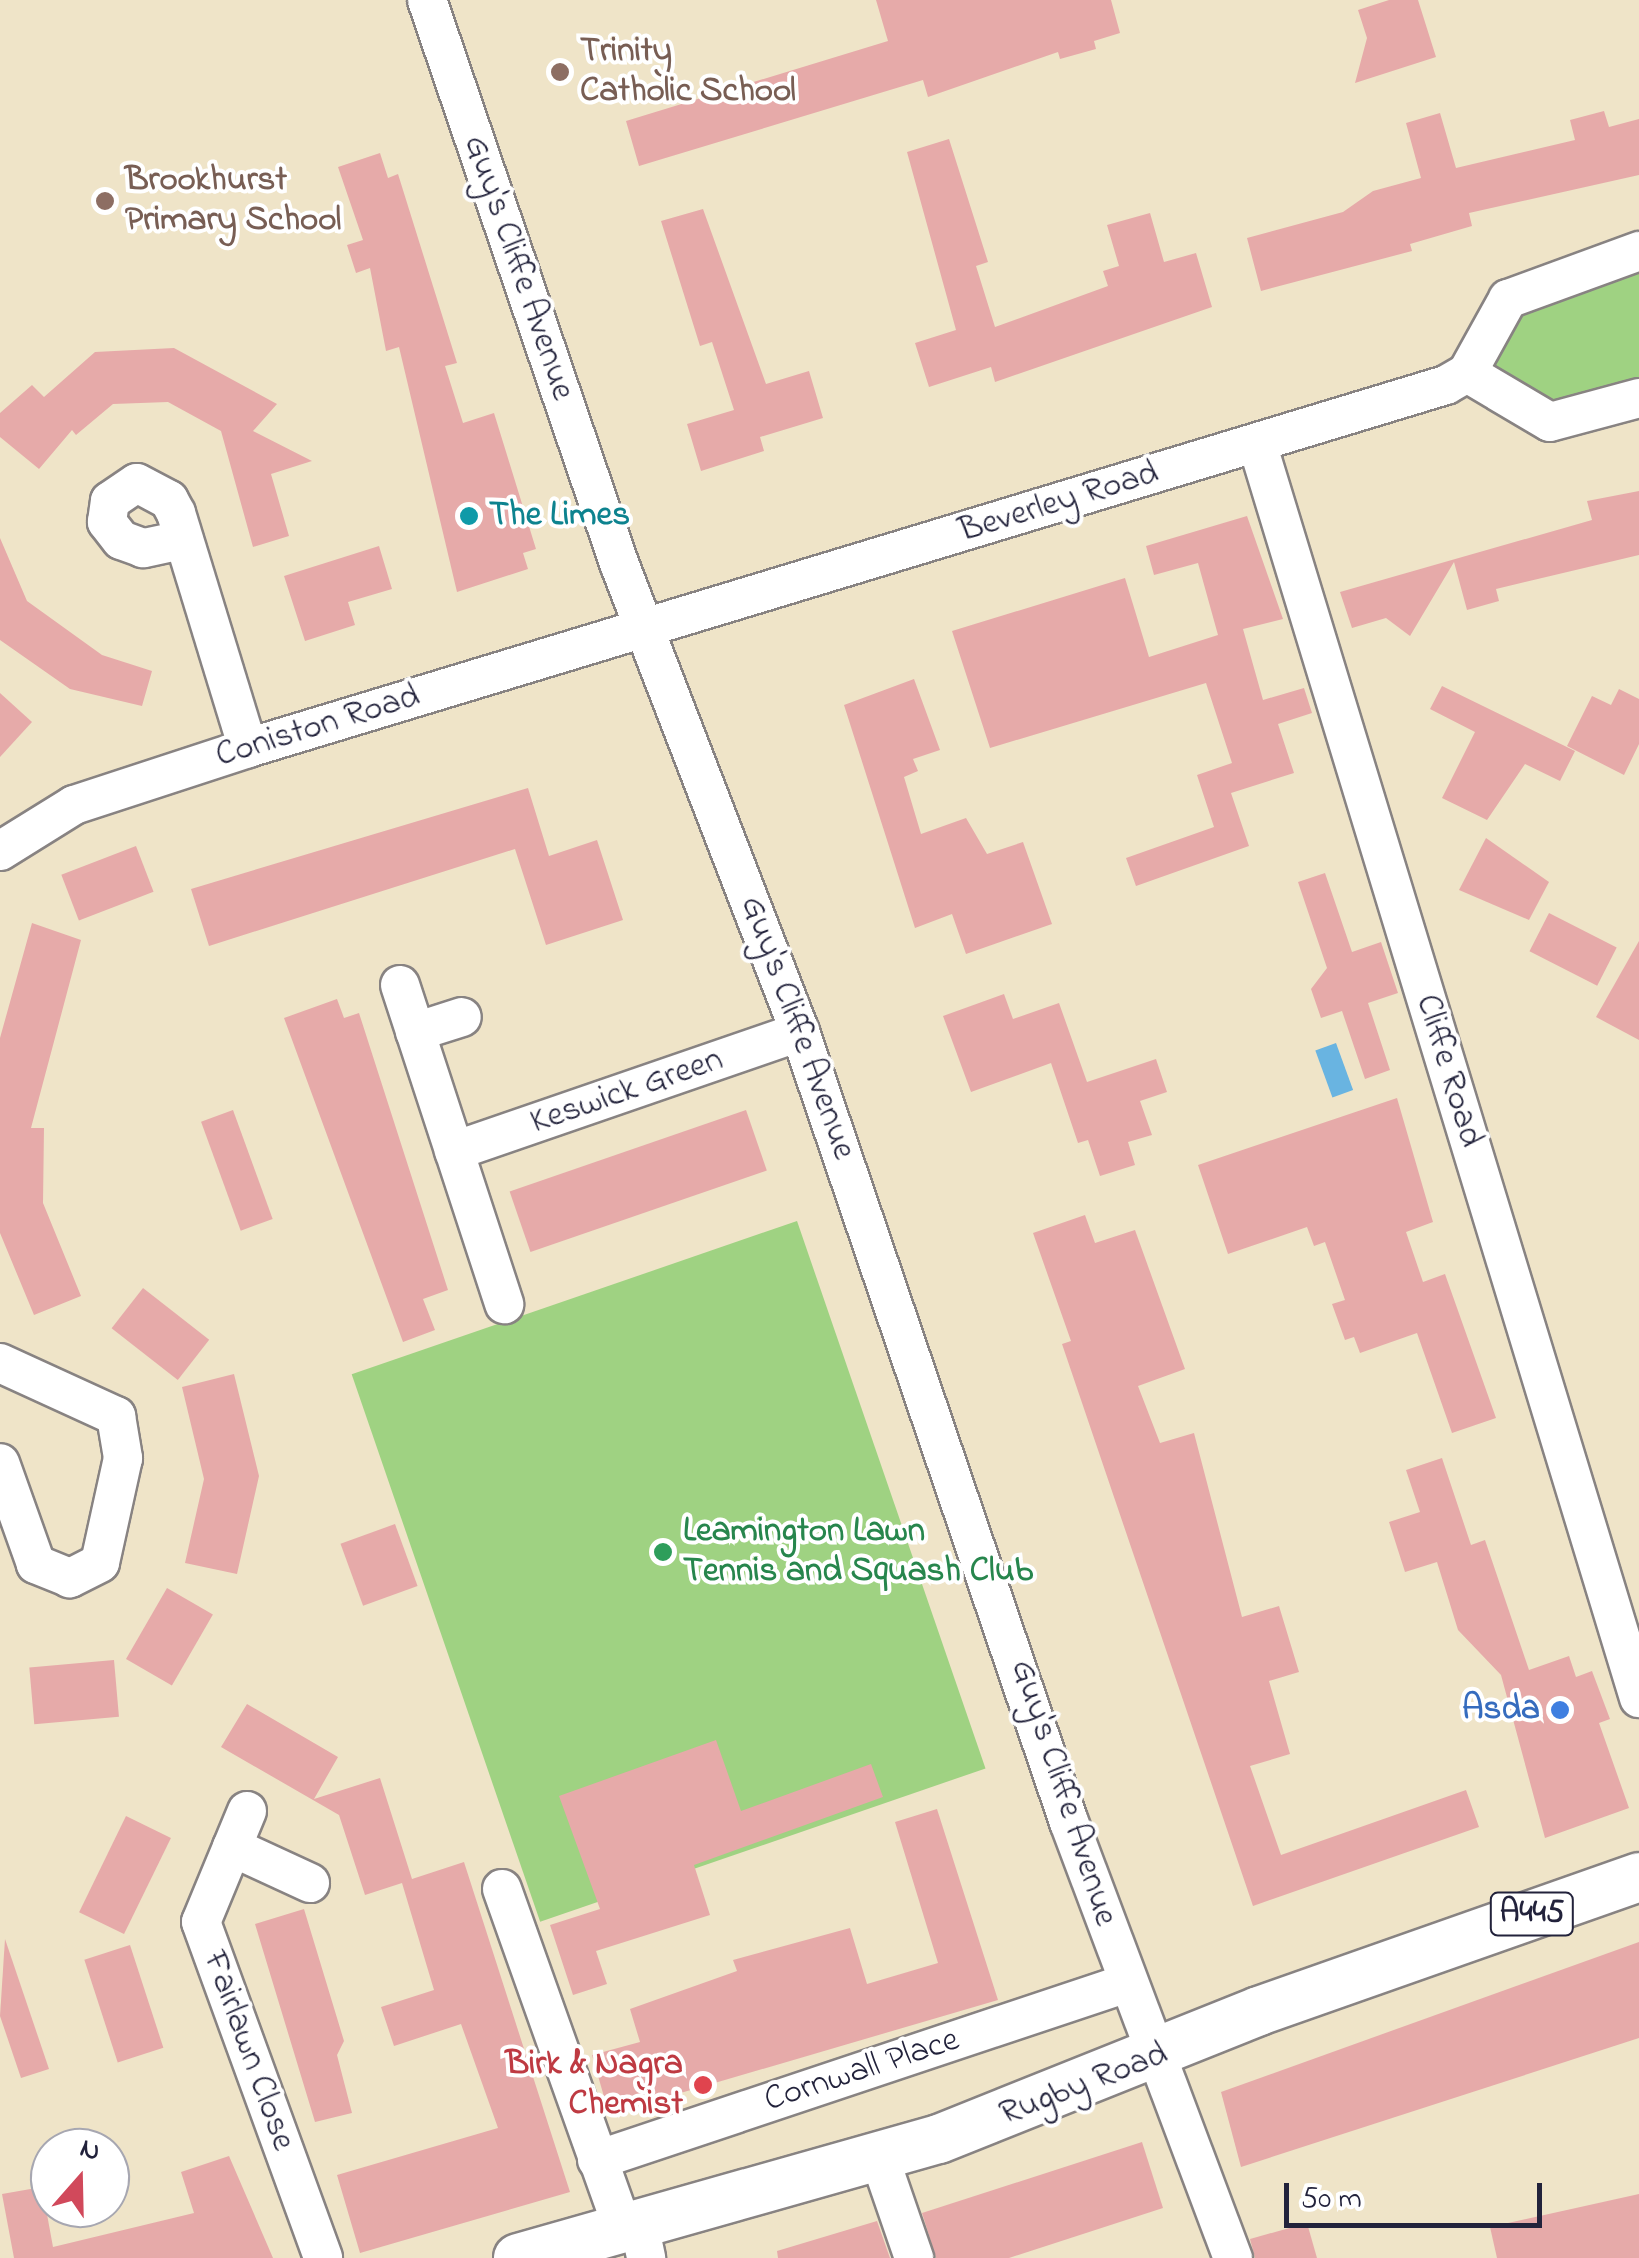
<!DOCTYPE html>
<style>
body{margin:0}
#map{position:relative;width:1639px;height:2258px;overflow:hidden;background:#efe4c8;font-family:"Indie Flower",sans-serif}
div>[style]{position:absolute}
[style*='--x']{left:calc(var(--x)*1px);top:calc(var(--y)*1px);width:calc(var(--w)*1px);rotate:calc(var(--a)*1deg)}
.green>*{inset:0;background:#9fd282;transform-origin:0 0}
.water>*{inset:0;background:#69b4e1;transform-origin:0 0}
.building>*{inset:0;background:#e6aaa9;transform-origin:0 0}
.roads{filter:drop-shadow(2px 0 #888382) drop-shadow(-2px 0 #888382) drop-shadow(0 2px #888382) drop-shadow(0 -2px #888382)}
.minor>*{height:38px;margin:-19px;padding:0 19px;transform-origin:19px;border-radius:19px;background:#fff}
.major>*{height:48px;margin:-24px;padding:0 24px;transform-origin:24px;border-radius:24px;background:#fff}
.dots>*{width:28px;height:28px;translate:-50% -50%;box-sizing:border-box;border:5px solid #fff;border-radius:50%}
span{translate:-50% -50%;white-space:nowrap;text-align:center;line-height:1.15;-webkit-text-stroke:8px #fff;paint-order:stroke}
.shield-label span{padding:2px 8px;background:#fff;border:2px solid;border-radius:8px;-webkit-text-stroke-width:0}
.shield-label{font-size:32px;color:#22223b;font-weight:700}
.education-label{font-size:35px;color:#785e54;font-weight:700}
.left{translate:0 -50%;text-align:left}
.street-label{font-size:35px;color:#22223b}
.culture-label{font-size:35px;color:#0d838f;font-weight:700}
.leisure-label{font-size:35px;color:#27864d;font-weight:700}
.shop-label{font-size:35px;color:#366cbe;font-weight:700}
.right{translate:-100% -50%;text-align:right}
.health-label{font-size:35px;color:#be3a42;font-weight:700}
.north{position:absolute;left:30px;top:2128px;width:100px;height:100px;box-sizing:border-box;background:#fff;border:2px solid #a7a7b1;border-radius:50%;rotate:20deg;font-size:28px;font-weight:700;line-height:40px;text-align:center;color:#22223b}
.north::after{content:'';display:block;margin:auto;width:35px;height:45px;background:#d1495b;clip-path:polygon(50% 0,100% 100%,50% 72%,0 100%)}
.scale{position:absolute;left:1284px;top:2183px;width:258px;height:45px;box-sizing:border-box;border:5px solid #22223b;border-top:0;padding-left:12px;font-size:30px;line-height:35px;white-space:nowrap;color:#22223b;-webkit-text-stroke:8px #fff;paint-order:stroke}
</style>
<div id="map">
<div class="green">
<i style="clip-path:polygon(1639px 270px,1639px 382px,1552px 408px,1497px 376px,1491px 364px,1515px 315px)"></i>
<i style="left:797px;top:1221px;width:579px;height:471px;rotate:71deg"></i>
</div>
<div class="water">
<i style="left:1336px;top:1043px;width:50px;height:22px;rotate:70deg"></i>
</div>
<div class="building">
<i style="clip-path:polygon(876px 0,1111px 0,1120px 33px,1094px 41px,1096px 49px,1060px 59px,1058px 52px,928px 97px,923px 80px,639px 166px,626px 121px,888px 41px)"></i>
<i style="clip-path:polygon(1389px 0,1418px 0,1436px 57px,1355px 83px,1367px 38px,1358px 10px)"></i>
<i style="clip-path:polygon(1604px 111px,1609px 127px,1639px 119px,1639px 175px,1469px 213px,1472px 226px,1410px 244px,1412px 251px,1261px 291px,1247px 238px,1343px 212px,1373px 191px,1421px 178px,1406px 123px,1440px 113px,1456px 168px,1575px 140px,1570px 120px)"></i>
<i style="clip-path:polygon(949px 139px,988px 262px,976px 266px,995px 327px,1108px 286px,1103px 271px,1119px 266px,1107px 225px,1150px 213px,1164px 262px,1196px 253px,1212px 307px,995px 382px,991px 367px,929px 387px,915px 343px,956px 330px,907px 152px)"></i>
<i style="clip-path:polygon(380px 153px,388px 178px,398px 174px,457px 363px,445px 366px,463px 423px,494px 413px,536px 549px,523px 553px,528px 569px,457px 592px,399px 347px,386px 351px,370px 268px,356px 273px,347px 245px,363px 240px,338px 167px)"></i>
<i style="clip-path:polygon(703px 209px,766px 384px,809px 371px,823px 418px,760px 437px,764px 451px,701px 471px,687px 424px,734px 410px,712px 342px,700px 346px,661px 221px)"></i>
<i style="clip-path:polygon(174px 348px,277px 404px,253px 431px,312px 461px,271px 474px,289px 536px,253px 547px,221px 431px,168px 402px,113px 404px,76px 435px,72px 430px,39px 469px,0 437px,0 413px,32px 385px,44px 397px,95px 352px)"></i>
<i style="clip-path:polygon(1639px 491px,1639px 555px,1496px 589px,1499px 601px,1467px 610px,1454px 562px,1410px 636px,1386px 618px,1352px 628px,1340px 592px,1592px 520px,1587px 501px)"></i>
<i style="clip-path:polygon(1247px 516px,1283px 619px,1243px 629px,1263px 700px,1304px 688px,1312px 713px,1278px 724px,1294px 773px,1231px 793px,1249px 846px,1136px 886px,1126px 858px,1214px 827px,1197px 775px,1232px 763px,1206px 683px,990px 748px,952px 631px,1125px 578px,1149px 657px,1218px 635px,1198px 563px,1154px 575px,1146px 546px)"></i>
<i style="clip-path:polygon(0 538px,27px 601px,102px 655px,152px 671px,142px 706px,70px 689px,0 640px)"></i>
<i style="clip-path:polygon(379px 546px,392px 589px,348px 602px,355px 625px,305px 641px,284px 576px)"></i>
<i style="clip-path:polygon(914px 679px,940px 750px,913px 759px,918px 771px,904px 777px,921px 834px,966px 818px,987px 854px,1023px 842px,1052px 924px,966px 954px,952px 914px,915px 928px,844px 705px)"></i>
<i style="clip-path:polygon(1442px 686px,1575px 751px,1560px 781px,1525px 764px,1487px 820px,1442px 798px,1475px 732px,1430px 709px)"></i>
<i style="clip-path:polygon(1619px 689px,1639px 699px,1639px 744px,1624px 775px,1567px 746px,1592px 696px,1611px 705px)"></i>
<i style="clip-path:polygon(0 693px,32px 722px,0 757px)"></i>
<i style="clip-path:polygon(528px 788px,549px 856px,597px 840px,623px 920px,546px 945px,515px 849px,209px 946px,191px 889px)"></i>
<i style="clip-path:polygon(1486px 838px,1549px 882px,1529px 920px,1459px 890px)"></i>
<i style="left:136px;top:846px;width:49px;height:80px;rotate:69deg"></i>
<i style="clip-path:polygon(1325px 873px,1352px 952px,1381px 942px,1398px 993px,1368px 1003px,1390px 1070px,1365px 1079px,1342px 1011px,1321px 1018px,1311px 989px,1327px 968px,1298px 882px)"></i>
<i style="left:1549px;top:913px;width:76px;height:43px;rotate:27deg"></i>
<i style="clip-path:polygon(32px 923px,81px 940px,31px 1128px,44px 1128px,43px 1203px,81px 1296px,34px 1315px,0 1233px,0 1038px)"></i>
<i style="clip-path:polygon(1639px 941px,1639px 1040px,1596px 1017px)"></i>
<i style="clip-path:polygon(1004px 994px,1013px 1019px,1059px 1003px,1087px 1082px,1156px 1059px,1167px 1092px,1140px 1101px,1152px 1135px,1128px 1142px,1135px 1165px,1100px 1176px,1088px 1140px,1078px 1143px,1051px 1063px,971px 1092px,943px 1016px)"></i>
<i style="clip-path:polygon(337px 999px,344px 1018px,359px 1013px,448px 1290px,423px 1299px,435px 1330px,403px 1342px,284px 1018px)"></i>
<i style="clip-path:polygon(1397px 1098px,1433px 1222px,1406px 1232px,1423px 1282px,1445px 1274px,1496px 1418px,1452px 1433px,1417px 1333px,1360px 1353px,1354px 1337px,1345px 1340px,1332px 1304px,1345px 1300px,1325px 1242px,1314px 1246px,1307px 1227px,1228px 1254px,1198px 1165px)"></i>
<i style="left:233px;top:1110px;width:116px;height:34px;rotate:70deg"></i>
<i style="left:746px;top:1110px;width:64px;height:250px;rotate:71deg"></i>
<i style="clip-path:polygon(1085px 1215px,1095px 1243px,1135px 1230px,1185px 1369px,1138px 1386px,1160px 1443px,1194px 1433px,1242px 1617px,1279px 1606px,1299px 1672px,1269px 1681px,1290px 1754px,1250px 1766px,1281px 1855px,1466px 1790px,1479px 1827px,1253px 1906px,1062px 1344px,1071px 1341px,1033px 1233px)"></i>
<i style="left:143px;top:1288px;width:84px;height:51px;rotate:38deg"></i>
<i style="clip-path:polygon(234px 1374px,259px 1476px,237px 1574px,185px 1563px,204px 1479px,182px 1387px)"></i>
<i style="clip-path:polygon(1442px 1458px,1471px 1545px,1485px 1540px,1529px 1670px,1569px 1656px,1576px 1677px,1592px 1671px,1610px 1719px,1599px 1723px,1629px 1808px,1545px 1838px,1501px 1675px,1458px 1630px,1437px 1562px,1405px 1572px,1389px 1522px,1420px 1512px,1406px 1470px)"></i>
<i style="left:395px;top:1524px;width:66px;height:58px;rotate:70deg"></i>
<i style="left:167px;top:1588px;width:53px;height:82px;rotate:30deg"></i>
<i style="left:114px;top:1660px;width:57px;height:85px;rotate:85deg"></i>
<i style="clip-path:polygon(247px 1704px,338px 1757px,314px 1799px,380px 1778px,412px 1879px,464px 1862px,570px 2192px,360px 2253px,337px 2175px,498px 2128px,461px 2024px,394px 2046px,381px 2007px,434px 1990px,402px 1883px,365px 1895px,339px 1815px,221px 1747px)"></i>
<i style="clip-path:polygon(716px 1740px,741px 1811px,871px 1764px,883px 1797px,694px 1865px,710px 1915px,596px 1951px,607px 1984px,573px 1995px,550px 1925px,600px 1909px,559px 1796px)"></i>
<i style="clip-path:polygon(937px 1809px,998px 2000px,609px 2114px,592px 2055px,640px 2042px,630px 2009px,737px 1971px,733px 1960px,850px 1928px,867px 1984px,938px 1963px,895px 1822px)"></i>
<i style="left:126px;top:1816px;width:50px;height:107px;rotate:26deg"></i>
<i style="clip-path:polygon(304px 1909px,344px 2041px,337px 2055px,352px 2113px,315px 2122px,255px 1924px)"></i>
<i style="clip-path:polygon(5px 1939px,49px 2069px,21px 2078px,0 2016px)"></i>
<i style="clip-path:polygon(1639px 1942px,1639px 2038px,1241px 2167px,1221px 2092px)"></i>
<i style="left:130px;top:1945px;width:108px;height:48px;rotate:72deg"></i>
<i style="clip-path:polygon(1142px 2142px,1163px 2208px,1009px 2258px,936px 2258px,922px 2213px)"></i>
<i style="clip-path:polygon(229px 2156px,273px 2258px,14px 2258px,2px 2194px,42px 2187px,53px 2247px,194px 2213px,181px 2172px)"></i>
<i style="clip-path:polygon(1639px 2194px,1639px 2258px,1497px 2258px,1490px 2227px)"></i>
<i style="clip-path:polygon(877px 2221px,890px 2258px,778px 2258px,777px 2251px)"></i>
<i style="clip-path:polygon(1307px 2223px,1317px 2258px,1255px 2258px,1250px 2239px)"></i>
</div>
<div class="roads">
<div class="minor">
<i style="--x:427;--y:0;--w:595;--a:71.17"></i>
<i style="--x:619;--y:563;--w:503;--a:68.9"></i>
<i style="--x:800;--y:1032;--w:835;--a:71.2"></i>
<i style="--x:1069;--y:1822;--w:466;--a:69.4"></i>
<i style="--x:1467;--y:373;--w:96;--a:30.6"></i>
<i style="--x:1550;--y:422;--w:92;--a:-15.1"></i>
<i style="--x:1257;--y:443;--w:1312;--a:73.07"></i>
<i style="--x:182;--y:540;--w:40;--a:168"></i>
<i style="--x:143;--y:548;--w:23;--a:-160"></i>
<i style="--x:121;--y:540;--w:23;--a:-128"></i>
<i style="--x:107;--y:522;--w:21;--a:-82"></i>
<i style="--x:110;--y:501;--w:32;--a:-34"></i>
<i style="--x:137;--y:483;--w:36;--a:28"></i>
<i style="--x:169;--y:500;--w:15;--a:62"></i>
<i style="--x:176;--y:513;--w:246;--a:73"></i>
<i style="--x:0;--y:851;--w:87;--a:-31.9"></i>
<i style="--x:74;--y:805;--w:183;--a:-18.1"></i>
<i style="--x:248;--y:748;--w:1252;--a:-16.86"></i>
<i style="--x:1446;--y:385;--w:24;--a:-30"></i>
<i style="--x:1467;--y:373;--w:85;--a:-61"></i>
<i style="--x:1508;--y:299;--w:140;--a:-20.1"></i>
<i style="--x:400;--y:985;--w:336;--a:71.9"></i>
<i style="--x:415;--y:1032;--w:49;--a:-17.7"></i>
<i style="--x:454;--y:1151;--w:366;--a:-19"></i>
<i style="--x:0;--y:1363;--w:128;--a:24.6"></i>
<i style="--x:116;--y:1416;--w:43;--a:80.5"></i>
<i style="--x:123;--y:1458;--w:107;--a:102.4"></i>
<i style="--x:100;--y:1563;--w:34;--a:153"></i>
<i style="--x:70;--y:1578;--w:37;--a:-158"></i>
<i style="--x:36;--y:1564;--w:107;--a:-109.6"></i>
<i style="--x:247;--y:1811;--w:120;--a:112.5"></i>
<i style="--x:201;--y:1922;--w:357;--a:70"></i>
<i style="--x:232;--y:1847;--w:86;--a:24.8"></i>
<i style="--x:502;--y:1889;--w:361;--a:70.4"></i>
<i style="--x:880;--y:2159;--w:105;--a:71"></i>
<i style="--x:597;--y:2160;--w:559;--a:-18.47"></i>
<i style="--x:639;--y:2224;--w:35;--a:78"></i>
</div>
<div class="major">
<i style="--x:518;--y:2258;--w:437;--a:-15.8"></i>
<i style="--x:939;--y:2139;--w:345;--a:-21.8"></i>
<i style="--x:1259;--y:2011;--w:403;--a:-19.4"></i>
</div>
</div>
<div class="dots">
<i style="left:560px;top:72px;background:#8d6e63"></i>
<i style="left:105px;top:201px;background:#8d6e63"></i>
<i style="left:469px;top:516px;background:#0f9aa8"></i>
<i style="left:663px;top:1552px;background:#2e9e5b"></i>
<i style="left:1560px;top:1710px;background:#3f7fe0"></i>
<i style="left:703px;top:2085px;background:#e0444e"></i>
</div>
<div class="shield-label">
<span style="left:1532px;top:1914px">A445</span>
</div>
<div class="education-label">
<span class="left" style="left:580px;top:72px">Trinity<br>Catholic School</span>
<span class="left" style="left:125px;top:201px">Brookhurst<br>Primary School</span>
</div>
<div class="street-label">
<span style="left:518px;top:268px;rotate:71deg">Guy's Cliffe Avenue</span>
<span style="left:1059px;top:503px;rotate:-17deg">Beverley Road</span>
<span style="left:318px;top:727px;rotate:-17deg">Coniston Road</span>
<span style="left:797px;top:1028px;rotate:70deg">Guy's Cliffe Avenue</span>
<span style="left:1448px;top:1071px;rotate:73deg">Cliffe Road</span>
<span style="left:627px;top:1092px;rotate:-19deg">Keswick Green</span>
<span style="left:1063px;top:1793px;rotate:72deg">Guy's Cliffe Avenue</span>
<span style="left:248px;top:2051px;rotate:70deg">Fairlawn Close</span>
<span style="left:862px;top:2071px;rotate:-18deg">Cornwall Place</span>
<span style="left:1084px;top:2085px;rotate:-21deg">Rugby Road</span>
</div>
<div class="culture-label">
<span class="left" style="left:489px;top:516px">The Limes</span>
</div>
<div class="leisure-label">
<span class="left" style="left:683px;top:1552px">Leamington Lawn<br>Tennis and Squash Club</span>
</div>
<div class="shop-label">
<span class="right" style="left:1540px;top:1710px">Asda</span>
</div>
<div class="health-label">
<span class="right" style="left:683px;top:2085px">Birk &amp; Nagra<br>Chemist</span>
</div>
<div class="north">N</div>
<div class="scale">50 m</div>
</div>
